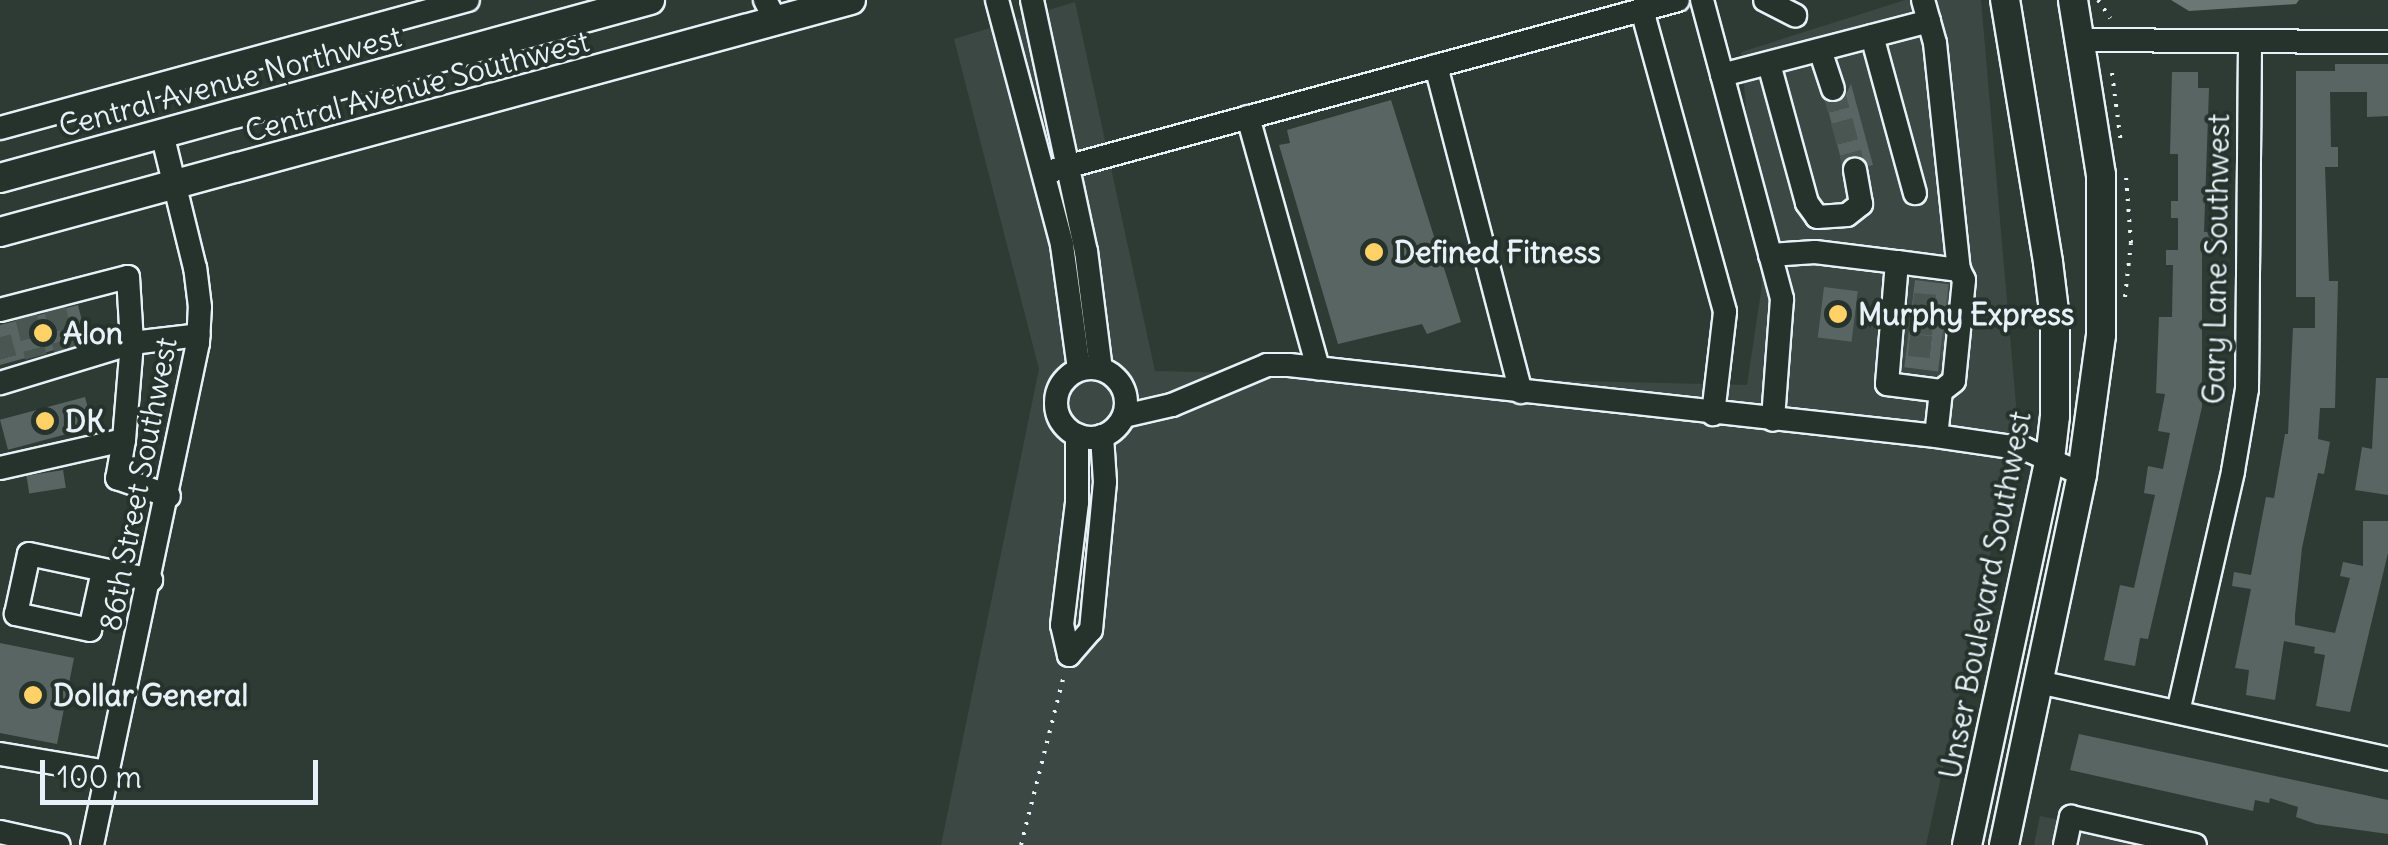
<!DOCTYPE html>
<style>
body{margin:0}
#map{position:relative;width:2388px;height:845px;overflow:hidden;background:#2e3b35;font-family:Delius,sans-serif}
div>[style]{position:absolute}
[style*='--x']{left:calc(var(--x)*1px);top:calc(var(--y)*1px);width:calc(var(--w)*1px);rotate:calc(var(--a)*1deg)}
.built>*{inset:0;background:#3b4843}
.water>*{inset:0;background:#6b7775}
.building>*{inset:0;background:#596563;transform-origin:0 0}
.minor-tunnel>*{height:22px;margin-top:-11px;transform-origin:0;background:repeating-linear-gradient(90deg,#4a5652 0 22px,transparent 0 33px)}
.path>*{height:4px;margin-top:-2px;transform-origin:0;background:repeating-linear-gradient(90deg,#e8f1f8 0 2.5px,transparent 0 10.5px)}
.roads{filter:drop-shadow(2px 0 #e8f1f8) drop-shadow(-2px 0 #e8f1f8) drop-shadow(0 2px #e8f1f8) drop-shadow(0 -2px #e8f1f8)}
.minor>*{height:22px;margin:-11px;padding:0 11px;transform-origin:11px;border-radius:11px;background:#26332d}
.minor>.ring{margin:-11px;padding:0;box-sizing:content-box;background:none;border:22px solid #26332d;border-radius:50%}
.major>*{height:28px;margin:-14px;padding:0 14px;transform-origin:14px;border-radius:14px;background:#26332d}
.dots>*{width:28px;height:28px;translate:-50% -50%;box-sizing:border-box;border:5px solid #26332d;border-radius:50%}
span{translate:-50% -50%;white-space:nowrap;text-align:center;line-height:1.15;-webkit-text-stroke:8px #26332d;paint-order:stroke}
.street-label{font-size:30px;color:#e8f1f8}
.poi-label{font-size:30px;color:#e8f1f8;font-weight:700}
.left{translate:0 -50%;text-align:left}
.scale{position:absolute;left:40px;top:760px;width:278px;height:45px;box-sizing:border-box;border:5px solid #e8f1f8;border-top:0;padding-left:12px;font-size:30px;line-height:35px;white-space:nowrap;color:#e8f1f8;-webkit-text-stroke:8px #26332d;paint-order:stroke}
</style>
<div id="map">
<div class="built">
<i style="clip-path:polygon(1905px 0,1981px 0,2018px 428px,1926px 845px,941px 845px,1039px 369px,954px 39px,1075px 2px,1155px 371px,1747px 385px,1762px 285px,1741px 52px)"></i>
<i style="clip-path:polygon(2040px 816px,2179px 845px,2034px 845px)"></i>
</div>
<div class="water">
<i style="clip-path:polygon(2171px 0,2299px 0,2296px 4px,2189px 11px)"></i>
</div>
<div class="building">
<i style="clip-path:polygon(2335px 64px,2388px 64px,2388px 116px,2367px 117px,2367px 92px,2330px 92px,2331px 147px,2338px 147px,2338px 167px,2325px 167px,2329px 281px,2338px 281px,2335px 408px,2320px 408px,2318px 439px,2330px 442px,2324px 474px,2318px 473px,2302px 548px,2295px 615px,2295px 625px,2335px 633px,2350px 578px,2340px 576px,2343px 562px,2363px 566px,2363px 521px,2388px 521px,2388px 553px,2350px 712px,2316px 706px,2325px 655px,2314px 653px,2315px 647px,2284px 641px,2275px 700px,2246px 695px,2249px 670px,2235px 668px,2251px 589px,2232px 586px,2234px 572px,2251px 575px,2266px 497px,2274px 498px,2285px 434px,2288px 434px,2293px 328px,2315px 328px,2315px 297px,2296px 297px,2296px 71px,2335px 71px)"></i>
<i style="clip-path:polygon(2172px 72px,2198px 72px,2198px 88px,2209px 88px,2204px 232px,2228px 231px,2228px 246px,2202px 246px,2202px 407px,2148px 639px,2140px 638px,2135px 666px,2104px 660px,2120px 585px,2134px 588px,2155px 495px,2144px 493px,2148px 466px,2163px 469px,2170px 433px,2158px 431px,2165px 394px,2156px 393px,2159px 317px,2172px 317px,2173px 265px,2166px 265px,2166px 250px,2178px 250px,2178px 218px,2171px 218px,2171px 201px,2178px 201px,2178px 154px,2170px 154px)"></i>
<i style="clip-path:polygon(1851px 84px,1873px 165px,1869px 166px,1859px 156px,1842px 163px,1826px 102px,1843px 100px)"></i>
<i style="clip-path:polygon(1391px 100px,1461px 322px,1427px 334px,1422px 324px,1338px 344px,1279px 145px,1290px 143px,1287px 130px)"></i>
<i style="left:1915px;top:280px;width:34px;height:88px;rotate:7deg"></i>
<i style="left:1824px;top:287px;width:34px;height:51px;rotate:7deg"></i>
<i style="clip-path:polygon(78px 305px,87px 341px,0 365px,0 325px)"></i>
<i style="clip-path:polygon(2376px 378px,2388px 378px,2388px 495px,2355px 490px,2362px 447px,2372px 449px)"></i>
<i style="left:85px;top:397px;width:31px;height:88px;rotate:75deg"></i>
<i style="left:63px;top:470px;width:18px;height:37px;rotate:81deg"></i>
<i style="clip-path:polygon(0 643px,74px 658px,57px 744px,0 733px)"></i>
<i style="clip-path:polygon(2079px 734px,2388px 800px,2388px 834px,2316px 824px,2296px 817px,2298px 807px,2270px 798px,2269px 803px,2255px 800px,2253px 811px,2070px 770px)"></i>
</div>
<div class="minor-tunnel">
<i style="--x:1833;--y:89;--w:84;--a:74.8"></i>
<i style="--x:1913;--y:304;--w:40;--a:4.3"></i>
<i style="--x:55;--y:309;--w:42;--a:76.3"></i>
<i style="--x:26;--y:317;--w:41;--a:76"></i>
<i style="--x:1911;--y:322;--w:40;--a:7.1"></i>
<i style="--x:0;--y:337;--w:28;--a:75"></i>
<i style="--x:1909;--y:345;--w:40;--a:5.7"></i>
</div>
<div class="path">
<i style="--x:2098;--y:0;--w:22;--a:56"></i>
<i style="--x:2112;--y:73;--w:71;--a:82.7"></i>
<i style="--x:2125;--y:297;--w:54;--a:-83.7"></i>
<i style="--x:2131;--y:243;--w:66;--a:-94.3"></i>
<i style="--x:1021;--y:845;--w:175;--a:-75.8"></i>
</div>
<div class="roads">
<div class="minor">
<i style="--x:765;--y:0;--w:21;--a:62"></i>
<i style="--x:997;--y:0;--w:253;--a:75.1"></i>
<i style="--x:1062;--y:245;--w:125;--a:82.2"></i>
<i style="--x:1032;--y:0;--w:257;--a:77.9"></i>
<i style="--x:1086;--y:251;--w:119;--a:82.8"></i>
<i style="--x:1702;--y:0;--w:310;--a:75"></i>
<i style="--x:1782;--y:299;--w:121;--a:94.3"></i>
<i style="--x:1765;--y:0;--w:34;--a:27"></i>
<i style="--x:1923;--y:0;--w:45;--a:74.4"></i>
<i style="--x:1935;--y:43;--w:228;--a:84"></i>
<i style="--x:1959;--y:270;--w:11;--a:63"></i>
<i style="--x:1964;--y:280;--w:101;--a:95.7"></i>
<i style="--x:1954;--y:381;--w:16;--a:142"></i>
<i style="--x:1941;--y:391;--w:45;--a:96.3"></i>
<i style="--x:1642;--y:10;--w:313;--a:74.6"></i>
<i style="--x:1725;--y:312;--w:103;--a:96.7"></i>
<i style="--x:1872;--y:36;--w:163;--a:74.7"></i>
<i style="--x:2082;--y:40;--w:306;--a:0.4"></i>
<i style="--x:1820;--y:50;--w:41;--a:71.6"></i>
<i style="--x:1769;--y:64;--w:144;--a:74.7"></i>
<i style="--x:1807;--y:203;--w:17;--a:54"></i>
<i style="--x:1817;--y:217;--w:30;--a:-4"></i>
<i style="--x:1847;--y:215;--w:18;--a:-38"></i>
<i style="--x:1861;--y:204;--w:35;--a:-100"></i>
<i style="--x:1436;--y:66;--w:337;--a:75.4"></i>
<i style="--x:1722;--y:75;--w:214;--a:-14.6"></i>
<i style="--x:1248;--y:117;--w:261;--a:74.4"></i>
<i style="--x:0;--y:128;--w:485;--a:-15.3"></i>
<i style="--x:1044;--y:173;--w:657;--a:-15.26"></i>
<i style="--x:1770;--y:255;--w:45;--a:-3.8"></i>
<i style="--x:1815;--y:252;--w:83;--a:7"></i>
<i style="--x:1897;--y:262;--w:122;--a:94.7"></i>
<i style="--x:1887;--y:384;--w:54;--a:7.4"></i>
<i style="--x:1897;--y:262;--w:63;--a:7.4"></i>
<i style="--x:0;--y:310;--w:132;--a:-14.5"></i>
<i style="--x:128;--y:277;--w:66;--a:86.5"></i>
<i style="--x:132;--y:343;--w:138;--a:163.1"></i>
<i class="ring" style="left:1056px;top:368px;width:48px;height:48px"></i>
<i style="--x:1124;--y:416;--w:49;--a:-12.9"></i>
<i style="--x:1172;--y:405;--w:103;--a:-22.8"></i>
<i style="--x:1267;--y:365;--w:22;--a:0"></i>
<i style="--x:1289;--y:365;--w:651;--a:6.26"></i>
<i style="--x:1936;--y:436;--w:90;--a:8.3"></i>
<i style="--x:2025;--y:449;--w:62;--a:23.7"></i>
<i style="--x:124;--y:440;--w:39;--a:100"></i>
<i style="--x:117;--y:478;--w:55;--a:19.1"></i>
<i style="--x:0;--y:468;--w:127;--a:-12.7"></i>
<i style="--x:124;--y:440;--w:97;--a:-85.3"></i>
<i style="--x:132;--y:343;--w:67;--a:-6.8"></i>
<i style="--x:103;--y:571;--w:60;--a:102.4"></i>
<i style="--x:90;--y:630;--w:76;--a:-167.8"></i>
<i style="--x:16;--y:614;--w:61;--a:-77.8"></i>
<i style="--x:29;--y:554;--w:125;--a:12"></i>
<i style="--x:1069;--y:655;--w:33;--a:-49"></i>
<i style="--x:1091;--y:630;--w:149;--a:-84.6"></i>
<i style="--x:1105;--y:482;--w:46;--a:-93.7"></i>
<i style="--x:1069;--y:655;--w:31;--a:-103"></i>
<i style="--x:1062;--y:625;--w:124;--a:-83"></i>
<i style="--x:1077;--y:502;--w:67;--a:-90"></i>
<i style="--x:2039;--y:682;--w:357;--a:12.4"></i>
<i style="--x:2178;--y:712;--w:247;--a:-77.1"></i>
<i style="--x:2233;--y:471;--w:83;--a:-80.3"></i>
<i style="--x:2247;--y:389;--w:348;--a:-89.5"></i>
<i style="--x:0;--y:754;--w:109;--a:9.5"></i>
<i style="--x:0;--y:832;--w:60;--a:12.4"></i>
<i style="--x:92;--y:845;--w:513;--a:-78.08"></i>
<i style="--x:198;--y:343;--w:36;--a:-87"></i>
<i style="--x:200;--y:307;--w:39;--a:-97"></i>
<i style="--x:195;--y:268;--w:138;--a:-103.8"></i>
<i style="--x:2065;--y:845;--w:29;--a:-78"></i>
<i style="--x:2071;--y:817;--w:127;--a:12.7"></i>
</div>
<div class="major">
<i style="--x:0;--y:178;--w:674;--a:-15.31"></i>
<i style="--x:0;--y:232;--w:882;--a:-15.25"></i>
<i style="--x:1967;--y:845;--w:395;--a:-77.9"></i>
<i style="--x:2050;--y:459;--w:43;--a:-83.4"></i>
<i style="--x:2055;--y:416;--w:97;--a:-90"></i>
<i style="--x:2055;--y:319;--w:57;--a:-97"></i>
<i style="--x:2048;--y:262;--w:266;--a:-99.3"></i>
<i style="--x:2004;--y:845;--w:379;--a:-78.1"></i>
<i style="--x:2082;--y:474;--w:140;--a:-82.2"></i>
<i style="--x:2101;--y:335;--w:160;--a:-90"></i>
<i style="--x:2101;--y:175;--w:177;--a:-99.1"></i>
</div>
</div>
<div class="dots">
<i style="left:1374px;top:252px;background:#ffd166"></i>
<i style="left:1838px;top:314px;background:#ffd166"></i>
<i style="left:43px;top:333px;background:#ffd166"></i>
<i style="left:45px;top:421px;background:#ffd166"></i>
<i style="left:33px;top:695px;background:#ffd166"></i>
</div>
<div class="street-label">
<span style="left:230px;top:81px;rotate:-15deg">Central Avenue Northwest</span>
<span style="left:417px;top:86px;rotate:-15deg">Central Avenue Southwest</span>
<span style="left:2216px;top:259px;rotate:-89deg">Gary Lane Southwest</span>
<span style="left:138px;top:484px;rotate:-79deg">86th Street Southwest</span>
<span style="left:1985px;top:595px;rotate:-79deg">Unser Boulevard Southwest</span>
</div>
<div class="poi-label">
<span class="left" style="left:1394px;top:252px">Defined Fitness</span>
<span class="left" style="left:1858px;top:314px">Murphy Express</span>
<span class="left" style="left:63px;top:333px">Alon</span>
<span class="left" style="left:65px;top:421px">DK</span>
<span class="left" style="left:53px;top:695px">Dollar General</span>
</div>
<div class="scale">100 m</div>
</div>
